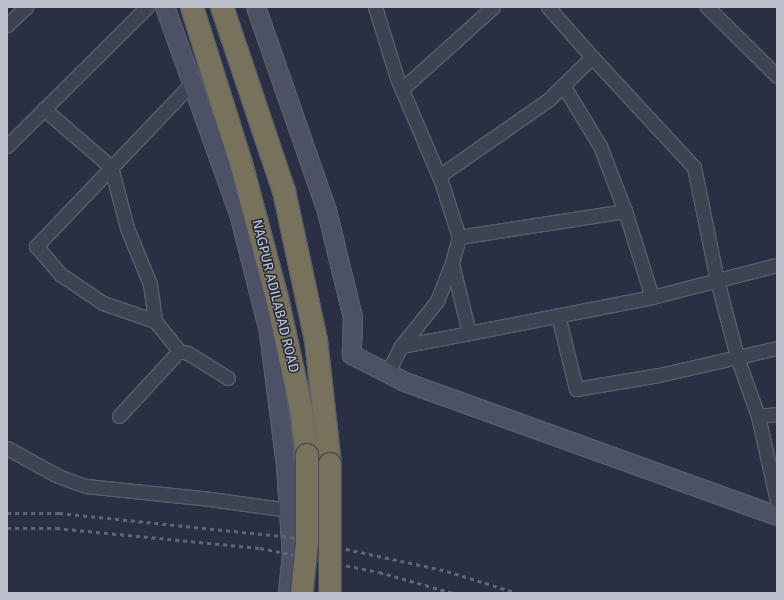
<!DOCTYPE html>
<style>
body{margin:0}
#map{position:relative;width:784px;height:600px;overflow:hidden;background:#293043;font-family:Signika,sans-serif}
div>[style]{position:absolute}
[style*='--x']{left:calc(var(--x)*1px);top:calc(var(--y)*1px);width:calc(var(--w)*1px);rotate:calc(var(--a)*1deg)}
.roads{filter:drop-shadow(1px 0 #595e6d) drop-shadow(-1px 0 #595e6d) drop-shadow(0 1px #595e6d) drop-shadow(0 -1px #595e6d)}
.street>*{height:13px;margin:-6.5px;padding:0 6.5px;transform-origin:6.5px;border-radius:6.5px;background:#3e4352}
.secondary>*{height:18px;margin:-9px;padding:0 9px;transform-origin:9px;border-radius:9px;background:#4c5165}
.highway>*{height:22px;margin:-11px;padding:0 11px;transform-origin:11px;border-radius:11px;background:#78715b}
.rail>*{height:3px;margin-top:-1.5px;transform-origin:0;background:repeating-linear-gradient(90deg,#606679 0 4px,transparent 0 8px)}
.bridges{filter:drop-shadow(1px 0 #454b5a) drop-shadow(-1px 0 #454b5a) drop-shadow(0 1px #454b5a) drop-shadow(0 -1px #454b5a)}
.highway-bridge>*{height:22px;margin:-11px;padding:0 11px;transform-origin:11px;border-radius:11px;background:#78715b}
span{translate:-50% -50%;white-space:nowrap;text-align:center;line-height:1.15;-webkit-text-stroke:3px #222838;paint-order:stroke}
.street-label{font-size:14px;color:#bbbfcc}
.frame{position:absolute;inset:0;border:8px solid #bbbfcc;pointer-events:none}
</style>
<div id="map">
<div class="roads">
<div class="street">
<i style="--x:375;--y:7;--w:74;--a:72.8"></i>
<i style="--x:397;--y:78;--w:112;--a:66.9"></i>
<i style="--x:441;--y:181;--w:59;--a:72.2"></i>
<i style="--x:459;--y:237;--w:27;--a:105"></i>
<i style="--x:452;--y:263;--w:41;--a:111.5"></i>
<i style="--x:437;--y:301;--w:58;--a:128.7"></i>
<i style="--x:401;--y:346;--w:30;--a:117"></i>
<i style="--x:707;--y:7;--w:98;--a:44.6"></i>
<i style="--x:7;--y:25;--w:26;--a:-43"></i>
<i style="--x:592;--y:57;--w:150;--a:47.2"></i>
<i style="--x:694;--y:167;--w:115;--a:78.5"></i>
<i style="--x:717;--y:280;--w:80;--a:75.4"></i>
<i style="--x:737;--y:357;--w:63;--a:70.4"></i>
<i style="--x:758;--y:416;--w:87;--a:77.4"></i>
<i style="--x:192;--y:83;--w:226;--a:133.7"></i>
<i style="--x:36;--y:246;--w:37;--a:49"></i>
<i style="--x:60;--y:274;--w:52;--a:34"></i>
<i style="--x:103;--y:303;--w:55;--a:19.1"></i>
<i style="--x:155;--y:321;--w:38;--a:51"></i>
<i style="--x:179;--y:351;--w:9;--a:13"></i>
<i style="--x:188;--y:353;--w:47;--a:32"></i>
<i style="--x:402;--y:89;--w:122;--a:-42"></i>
<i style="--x:44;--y:109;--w:89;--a:40.9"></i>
<i style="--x:111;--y:167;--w:63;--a:75.3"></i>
<i style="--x:127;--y:228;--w:61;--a:67.7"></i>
<i style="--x:150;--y:284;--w:37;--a:82"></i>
<i style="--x:7;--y:146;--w:197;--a:-44.8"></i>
<i style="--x:439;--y:176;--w:133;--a:-34.9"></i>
<i style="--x:548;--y:100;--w:62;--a:-44.3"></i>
<i style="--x:592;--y:57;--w:67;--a:-131.3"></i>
<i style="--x:459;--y:237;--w:168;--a:-8.9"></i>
<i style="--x:652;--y:297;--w:129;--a:-14.4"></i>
<i style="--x:558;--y:315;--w:76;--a:76.3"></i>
<i style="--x:576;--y:389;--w:84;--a:-9.6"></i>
<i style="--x:659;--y:375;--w:121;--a:-12.9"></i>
<i style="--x:469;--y:333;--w:187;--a:-11.1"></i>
<i style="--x:652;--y:297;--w:90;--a:-107.4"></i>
<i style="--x:625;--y:211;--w:70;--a:-111"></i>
<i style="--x:600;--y:146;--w:71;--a:-121.2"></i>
<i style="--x:401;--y:346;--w:69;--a:-10.8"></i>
<i style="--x:469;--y:333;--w:72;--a:-103.7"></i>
<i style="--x:119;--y:416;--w:88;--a:-47.3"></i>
<i style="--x:758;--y:416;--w:19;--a:-6"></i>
<i style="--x:7;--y:448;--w:58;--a:28.8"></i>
<i style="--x:58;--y:476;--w:30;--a:20"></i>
<i style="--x:86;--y:486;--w:125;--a:6"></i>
<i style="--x:210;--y:499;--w:80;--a:7.9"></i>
</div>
<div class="secondary">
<i style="--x:165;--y:7;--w:223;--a:70.3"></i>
<i style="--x:240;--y:217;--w:119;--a:75.8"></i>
<i style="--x:269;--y:332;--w:134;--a:82.7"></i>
<i style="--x:286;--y:465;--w:90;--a:86.2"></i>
<i style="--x:292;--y:555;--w:38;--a:96"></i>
<i style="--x:256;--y:7;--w:216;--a:70.8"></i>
<i style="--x:327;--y:211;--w:110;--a:76.3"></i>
<i style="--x:353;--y:318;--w:37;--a:92"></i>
<i style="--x:352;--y:355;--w:59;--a:27"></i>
<i style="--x:405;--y:382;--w:395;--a:19.8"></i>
</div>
<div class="highway">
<i style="--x:192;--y:7;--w:164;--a:72.6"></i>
<i style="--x:241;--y:163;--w:140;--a:75.1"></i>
<i style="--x:277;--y:298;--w:113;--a:77.7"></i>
<i style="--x:301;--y:408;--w:47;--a:82.7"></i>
<i style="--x:222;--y:7;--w:194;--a:71.4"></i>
<i style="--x:284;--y:191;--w:152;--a:77.9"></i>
<i style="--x:316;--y:340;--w:125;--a:83.6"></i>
</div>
</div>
<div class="rail">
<i style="--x:7;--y:513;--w:52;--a:0"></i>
<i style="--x:59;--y:513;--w:233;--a:5.9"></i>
<i style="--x:291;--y:537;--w:160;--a:12.3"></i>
<i style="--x:447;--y:571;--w:73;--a:17.4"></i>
<i style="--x:7;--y:528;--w:49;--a:0"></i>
<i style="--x:56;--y:528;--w:205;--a:5.6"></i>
<i style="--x:260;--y:548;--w:121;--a:11.4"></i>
<i style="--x:379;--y:572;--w:77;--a:15.8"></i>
</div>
<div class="bridges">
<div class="highway-bridge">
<i style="--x:302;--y:593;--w:50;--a:-84.3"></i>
<i style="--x:307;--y:543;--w:88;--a:-90"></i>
<i style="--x:330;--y:593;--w:129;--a:-90"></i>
</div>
</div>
<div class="street-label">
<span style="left:275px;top:296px;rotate:76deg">NAGPUR ADILABAD ROAD</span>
</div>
<div class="frame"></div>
</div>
